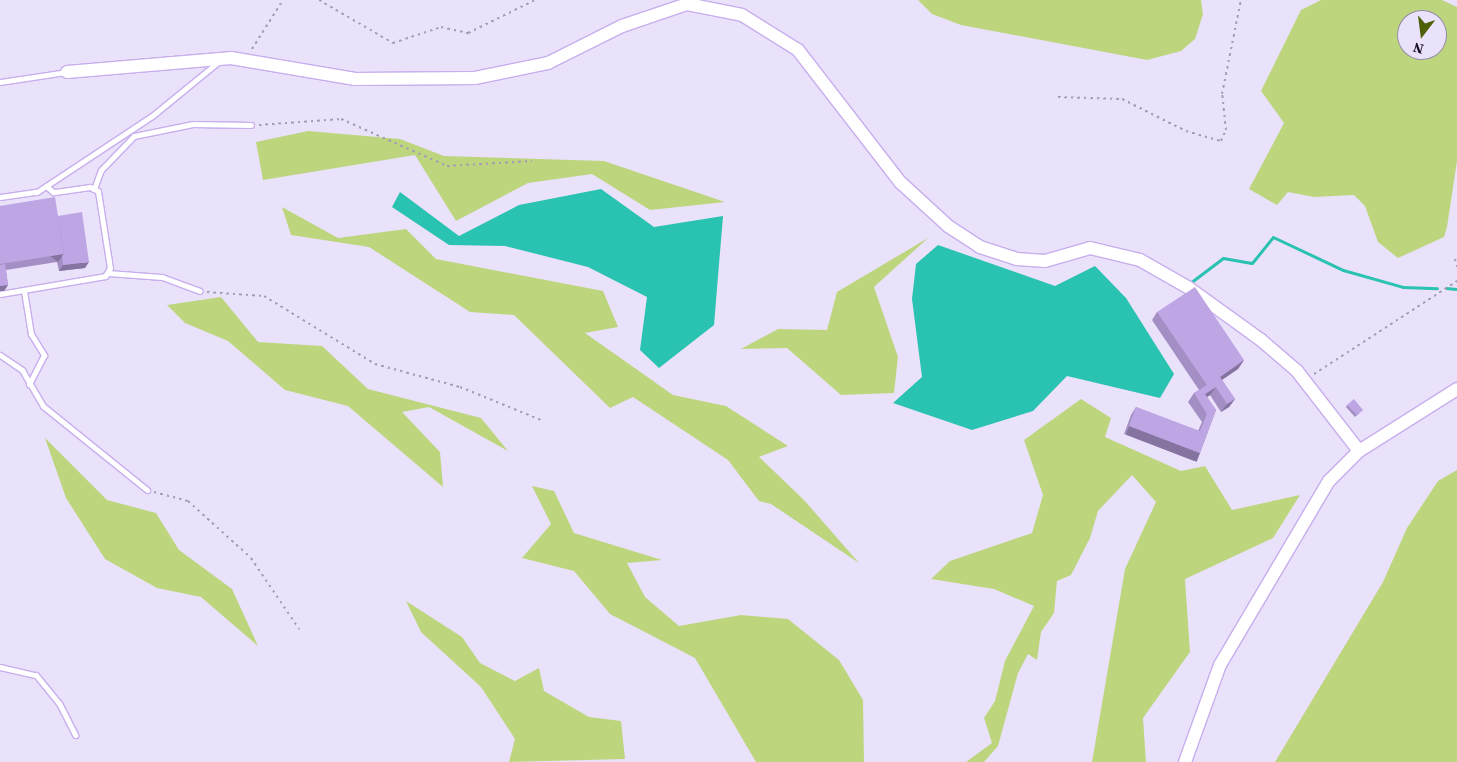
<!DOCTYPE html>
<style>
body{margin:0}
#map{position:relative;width:1457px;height:762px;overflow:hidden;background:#eae1fb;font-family:"Source Serif 4",serif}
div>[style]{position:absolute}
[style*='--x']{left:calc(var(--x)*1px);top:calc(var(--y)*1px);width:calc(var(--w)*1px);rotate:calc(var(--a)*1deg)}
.green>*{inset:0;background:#bdd67e}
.water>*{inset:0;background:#2ac2b0}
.stream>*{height:3px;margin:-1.5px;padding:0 1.5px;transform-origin:1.5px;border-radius:1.5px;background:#2ac2b0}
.path>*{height:2px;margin-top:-1px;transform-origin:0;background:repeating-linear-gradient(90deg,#a59cb5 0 2.5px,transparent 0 6.5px)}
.roads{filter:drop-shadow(1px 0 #c7aeed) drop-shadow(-1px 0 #c7aeed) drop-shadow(0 1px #c7aeed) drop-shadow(0 -1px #c7aeed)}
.service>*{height:5px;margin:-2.5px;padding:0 2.5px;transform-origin:2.5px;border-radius:2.5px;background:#fff}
.tertiary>*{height:12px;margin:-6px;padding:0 6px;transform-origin:6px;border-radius:6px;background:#fff}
.wall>*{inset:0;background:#a38fc4}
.shaded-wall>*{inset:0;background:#8574a0;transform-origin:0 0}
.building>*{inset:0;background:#bea6e4}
span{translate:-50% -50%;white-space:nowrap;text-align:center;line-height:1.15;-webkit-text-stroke:4.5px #eae1fb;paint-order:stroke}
.north{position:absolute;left:1397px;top:10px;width:50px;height:50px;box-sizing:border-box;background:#eae1fb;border:1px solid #968da5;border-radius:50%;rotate:195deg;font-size:14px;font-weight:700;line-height:20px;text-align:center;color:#180e25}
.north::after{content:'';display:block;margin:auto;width:18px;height:22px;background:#4d6006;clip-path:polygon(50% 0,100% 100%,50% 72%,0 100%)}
</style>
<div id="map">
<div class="green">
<i style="clip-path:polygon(918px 0,1201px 0,1203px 14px,1195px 39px,1181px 51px,1147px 60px,961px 25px,932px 14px)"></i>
<i style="clip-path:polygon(evenodd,1321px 0,1442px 0,1457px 7px,1457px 161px,1447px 227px,1444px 237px,1398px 258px,1378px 242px,1365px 206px,1354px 195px,1314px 197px,1288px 192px,1277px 205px,1249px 189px,1284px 123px,1261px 91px,1301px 10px,1321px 0,1407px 20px,1437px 20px,1437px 50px,1407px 50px,1407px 20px)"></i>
<i style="clip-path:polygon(308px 131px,400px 139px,444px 156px,604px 161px,725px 202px,650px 210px,592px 174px,528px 183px,456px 221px,415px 155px,263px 180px,256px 142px)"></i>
<i style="clip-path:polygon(282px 207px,338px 238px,406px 229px,436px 259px,603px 291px,618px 327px,585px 333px,673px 395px,726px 406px,788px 446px,759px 457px,804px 500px,859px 563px,771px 504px,759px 501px,728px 460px,633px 397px,610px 408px,514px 315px,470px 312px,369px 247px,291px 235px)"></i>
<i style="clip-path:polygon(928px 238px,874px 287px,898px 357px,894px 393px,841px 395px,787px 348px,741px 349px,778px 329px,827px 330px,837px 292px)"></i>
<i style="clip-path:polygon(221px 297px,258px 342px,322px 346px,368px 389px,481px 418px,508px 451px,429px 407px,402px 412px,440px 452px,443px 487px,348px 406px,285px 390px,228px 341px,185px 323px,167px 305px)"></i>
<i style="clip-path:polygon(1081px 399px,1111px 418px,1105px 437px,1181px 471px,1205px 466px,1232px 510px,1300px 495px,1273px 538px,1185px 579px,1190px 652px,1143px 718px,1146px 762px,1092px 762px,1125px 569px,1156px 502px,1132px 475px,1098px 511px,1090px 538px,1071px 575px,1057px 581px,1054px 613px,1041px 632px,1037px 660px,1028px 654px,1018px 673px,998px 746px,984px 762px,966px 762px,992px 743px,984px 718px,995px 701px,1005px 661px,1034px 606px,994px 589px,931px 579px,950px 561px,1032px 533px,1043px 495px,1024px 440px)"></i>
<i style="clip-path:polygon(45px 438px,107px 500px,156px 513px,179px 550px,232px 589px,258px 646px,201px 597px,157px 588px,105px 559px,66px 498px)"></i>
<i style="clip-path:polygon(1457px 470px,1457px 762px,1275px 762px,1383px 582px,1407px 528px,1438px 481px)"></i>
<i style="clip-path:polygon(532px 486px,554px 491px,574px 533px,662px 560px,627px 563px,645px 597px,679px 626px,741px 615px,788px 619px,839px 660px,863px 700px,864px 762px,756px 762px,695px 658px,610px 614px,574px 571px,522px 558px,551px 524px)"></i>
<i style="clip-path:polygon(406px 601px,462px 637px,480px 663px,515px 681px,539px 668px,544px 691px,589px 717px,621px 721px,625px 759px,509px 762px,515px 739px,481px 687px,421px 632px)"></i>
</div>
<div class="water">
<i style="clip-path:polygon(601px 189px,654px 227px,723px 216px,714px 325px,659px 368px,640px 350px,647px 297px,588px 267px,505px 246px,449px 245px,392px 207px,400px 192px,459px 236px,519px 205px)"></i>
<i style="clip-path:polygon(938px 245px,1055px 286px,1095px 266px,1126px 298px,1174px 374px,1160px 398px,1067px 376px,1033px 411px,972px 430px,893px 403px,922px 377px,912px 299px,916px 264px)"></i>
</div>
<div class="stream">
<i style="--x:1190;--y:283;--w:41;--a:-37.1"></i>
<i style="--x:1223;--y:258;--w:29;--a:10"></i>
<i style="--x:1252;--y:263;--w:33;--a:-51"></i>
<i style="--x:1273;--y:237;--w:77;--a:25.2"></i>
<i style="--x:1343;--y:270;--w:62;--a:15.8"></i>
<i style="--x:1403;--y:287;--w:34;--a:2"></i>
<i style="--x:1446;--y:288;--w:11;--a:5"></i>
</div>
<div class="path">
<i style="--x:319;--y:0;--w:86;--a:30.2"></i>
<i style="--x:393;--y:43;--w:51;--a:-18.4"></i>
<i style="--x:441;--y:27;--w:28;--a:13"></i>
<i style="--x:468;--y:33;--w:75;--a:-26.2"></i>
<i style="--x:252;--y:49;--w:58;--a:-57.7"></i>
<i style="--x:1058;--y:97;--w:64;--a:1.8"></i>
<i style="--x:1122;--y:99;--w:72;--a:26.6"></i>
<i style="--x:1186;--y:131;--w:36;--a:16"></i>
<i style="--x:1221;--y:141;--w:12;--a:-66"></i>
<i style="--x:1226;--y:130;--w:36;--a:-96"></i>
<i style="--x:1222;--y:94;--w:96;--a:-78.6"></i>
<i style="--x:259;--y:125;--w:82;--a:-4.2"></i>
<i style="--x:341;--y:119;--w:116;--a:23.9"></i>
<i style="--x:447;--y:166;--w:85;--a:-3.4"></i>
<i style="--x:1455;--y:259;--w:8;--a:76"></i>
<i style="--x:207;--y:292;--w:57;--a:4"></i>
<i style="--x:264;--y:296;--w:130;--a:31.5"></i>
<i style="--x:375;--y:364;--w:88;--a:15.1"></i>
<i style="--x:460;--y:387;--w:87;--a:22.2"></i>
<i style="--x:1314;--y:374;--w:171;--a:-33"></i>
<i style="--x:154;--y:492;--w:35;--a:15"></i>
<i style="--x:188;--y:501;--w:85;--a:42.1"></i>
<i style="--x:251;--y:558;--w:86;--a:55.9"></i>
</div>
<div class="roads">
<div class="service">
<i style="--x:0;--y:82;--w:67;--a:-8.6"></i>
<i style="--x:94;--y:189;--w:20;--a:-70"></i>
<i style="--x:101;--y:170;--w:47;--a:-45.9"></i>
<i style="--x:134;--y:136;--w:60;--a:-11.5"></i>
<i style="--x:193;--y:124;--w:58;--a:1"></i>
<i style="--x:0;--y:197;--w:37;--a:-8"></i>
<i style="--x:37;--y:192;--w:138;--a:-33.5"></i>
<i style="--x:152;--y:116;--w:84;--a:-39.2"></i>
<i style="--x:108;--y:273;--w:54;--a:4.2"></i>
<i style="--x:162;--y:277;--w:40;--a:20.2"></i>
<i style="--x:24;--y:291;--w:44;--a:80.8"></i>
<i style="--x:31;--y:334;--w:25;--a:58"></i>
<i style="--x:44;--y:355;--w:33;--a:117"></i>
<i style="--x:0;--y:294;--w:107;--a:-9.7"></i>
<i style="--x:105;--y:276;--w:9;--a:-58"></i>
<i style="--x:110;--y:268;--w:78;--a:-98.9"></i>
<i style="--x:98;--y:191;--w:9;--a:-153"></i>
<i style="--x:90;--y:187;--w:37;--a:172"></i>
<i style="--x:53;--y:192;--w:9;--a:-139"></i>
<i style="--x:0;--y:355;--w:27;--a:34"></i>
<i style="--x:22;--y:370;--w:42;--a:59.7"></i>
<i style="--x:43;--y:406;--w:134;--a:38.9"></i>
<i style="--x:0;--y:667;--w:37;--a:13"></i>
<i style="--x:36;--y:675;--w:36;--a:51"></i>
<i style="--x:59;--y:703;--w:36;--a:63"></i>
</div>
<div class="tertiary">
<i style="--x:67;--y:72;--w:165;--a:-4.9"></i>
<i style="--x:231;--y:58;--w:126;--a:9.6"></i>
<i style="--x:355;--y:79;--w:120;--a:-0.5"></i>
<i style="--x:475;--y:78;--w:75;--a:-11.6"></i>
<i style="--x:548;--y:63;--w:83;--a:-26.6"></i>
<i style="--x:622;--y:26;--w:69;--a:-18.7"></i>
<i style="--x:687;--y:4;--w:56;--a:11.3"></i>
<i style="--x:742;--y:15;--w:66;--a:32"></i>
<i style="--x:798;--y:50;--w:167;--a:52.3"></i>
<i style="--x:900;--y:182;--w:65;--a:42.5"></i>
<i style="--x:948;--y:226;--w:38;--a:33"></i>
<i style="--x:980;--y:247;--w:39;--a:18"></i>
<i style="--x:1017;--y:259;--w:28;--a:4"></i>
<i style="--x:1045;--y:261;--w:47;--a:-16.1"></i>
<i style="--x:1090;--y:248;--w:51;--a:13.5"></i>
<i style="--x:1140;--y:260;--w:56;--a:29.7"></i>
<i style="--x:1189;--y:288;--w:89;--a:35.8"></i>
<i style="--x:1261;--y:340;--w:48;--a:40.7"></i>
<i style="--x:1297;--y:371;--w:101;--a:52.2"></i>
<i style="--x:1185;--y:762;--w:103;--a:-70.2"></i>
<i style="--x:1220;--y:665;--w:214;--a:-59.4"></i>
<i style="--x:1329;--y:481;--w:42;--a:-45"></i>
<i style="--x:1359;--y:451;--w:116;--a:-32.3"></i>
</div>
</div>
<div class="wall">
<i style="clip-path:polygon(0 206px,58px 216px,85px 268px,59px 271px,57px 262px,6px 270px,8px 285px,4px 291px,0 291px)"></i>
<i style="clip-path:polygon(1157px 312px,1244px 360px,1238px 369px,1222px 380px,1235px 399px,1229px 407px,1221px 412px,1210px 395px,1207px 397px,1216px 410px,1200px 453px,1194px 461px,1124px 434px,1131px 415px,1136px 407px,1198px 431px,1202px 422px,1188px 402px,1194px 393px,1199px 390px,1152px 320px)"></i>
<i style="clip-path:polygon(1347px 405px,1363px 410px,1355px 417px,1346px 407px)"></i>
</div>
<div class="shaded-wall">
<i style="left:64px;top:254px;width:10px;height:65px;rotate:127deg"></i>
<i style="clip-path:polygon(89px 262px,85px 268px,59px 271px,63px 265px)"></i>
<i style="clip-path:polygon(8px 285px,4px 291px,0 291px,0 286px)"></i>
<i style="clip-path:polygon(1244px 360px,1238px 369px,1214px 385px,1220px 377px)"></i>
<i style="clip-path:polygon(1216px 387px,1210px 395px,1200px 402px,1205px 394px)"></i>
<i style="clip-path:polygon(1235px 399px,1229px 407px,1221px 412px,1227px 404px)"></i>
<i style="left:1129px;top:426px;width:76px;height:9px;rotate:21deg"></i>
</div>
<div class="building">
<i style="clip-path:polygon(55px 197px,64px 254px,0 264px,0 206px)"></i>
<i style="clip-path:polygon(82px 212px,89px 262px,63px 265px,62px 256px,64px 254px,58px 216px)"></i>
<i style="clip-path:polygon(5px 264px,8px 285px,0 286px,0 265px)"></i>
<i style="clip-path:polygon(1195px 287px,1244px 360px,1220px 377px,1235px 399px,1227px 404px,1216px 387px,1205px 394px,1216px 410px,1200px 453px,1129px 426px,1136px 407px,1200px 431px,1207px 414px,1194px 393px,1207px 385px,1157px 312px)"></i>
<i style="clip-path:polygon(1354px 399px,1363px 410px,1357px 415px,1347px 405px)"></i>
</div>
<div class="north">N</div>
</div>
